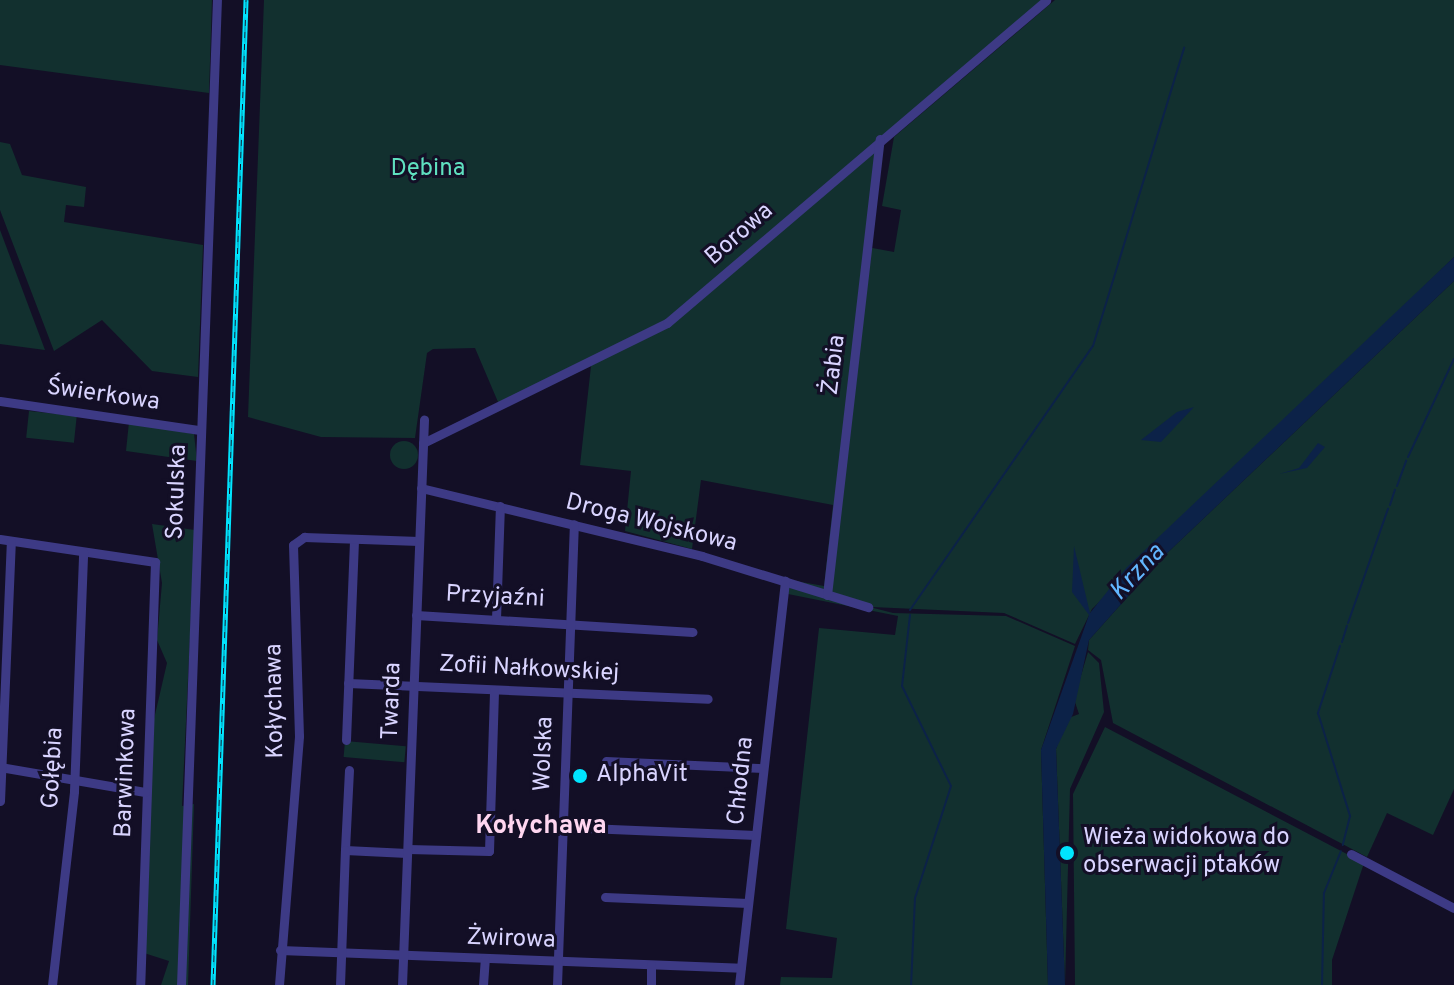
<!DOCTYPE html>
<meta charset="utf-8">
<style>
body{margin:0}
#map{position:relative;width:1454px;height:985px;overflow:hidden;background:#130f26;font-family:Overpass,sans-serif}
div>[style]{position:absolute}
[style*='--x']{left:calc(var(--x)*1px);top:calc(var(--y)*1px);width:calc(var(--w)*1px);rotate:calc(var(--a)*1deg)}
.green>*{inset:0;background:#12302f;transform-origin:0 0}
.round{border-radius:50%}
.water>*{inset:0;background:#0c2248}
.stream>*{height:2px;margin:-1px;padding:0 1px;transform-origin:1px;border-radius:1px;background:#0c2248}
.minor>*{height:9px;margin:-4.5px;padding:0 4.5px;transform-origin:4.5px;border-radius:4.5px;background:#3d3a85}
.rail>*{height:5px;margin-top:-2.5px;transform-origin:0;background:repeating-linear-gradient(90deg,#130f26 0 6px,#00e5ff 0 12px);box-sizing:border-box;border-block:2px solid #00e5ff}
.dots>*{width:22px;height:22px;translate:-50% -50%;box-sizing:border-box;border:4px solid #130f26;border-radius:50%}
span{translate:-50% -50%;white-space:nowrap;text-align:center;line-height:1.15;-webkit-text-stroke:6px #130f26;paint-order:stroke}
.park-label{font-size:24px;color:#5fe0c0}
.street-label{font-size:24px;color:#d9d4ff}
.poi-label{font-size:24px;color:#d9d4ff}
.left{translate:0 -50%;text-align:left}
.water-label{font-size:26px;color:#62b6ff;font-style:italic}
.neighbourhood-label{font-size:26px;color:#ffd6f0;font-weight:700}
</style>
<div id="map">
<div class="green">
<i style="clip-path:polygon(0 0,212px 0,209px 93px,0 65px)"></i>
<i style="clip-path:polygon(264px 0,1051px 0,878px 146px,867px 247px,894px 252px,901px 210px,882px 206px,894px 137px,1055px 0,1454px 0,1454px 257px,1092px 609px,1075px 644px,1004px 613px,872px 607px,790px 580px,824px 586px,833px 505px,701px 480px,692px 549px,625px 531px,631px 471px,580px 465px,591px 366px,501px 409px,475px 348px,433px 349px,427px 353px,415px 438px,321px 437px,248px 417px)"></i>
<i style="clip-path:polygon(0 142px,10px 144px,22px 175px,86px 187px,84px 207px,66px 205px,64px 222px,203px 245px,198px 377px,152px 371px,102px 320px,54px 351px,0 210px)"></i>
<i style="clip-path:polygon(0 230px,45px 350px,0 344px)"></i>
<i style="clip-path:polygon(1454px 281px,1454px 789px,1433px 835px,1387px 813px,1367px 857px,1113px 723px,1101px 660px,1088px 650px,1089px 640px,1164px 556px)"></i>
<i style="left:29px;top:411px;width:48px;height:27px;rotate:6deg"></i>
<i style="clip-path:polygon(129px 422px,194px 434px,197px 461px,126px 451px)"></i>
<i class="round" style="left:390px;top:441px;width:28px;height:28px"></i>
<i style="clip-path:polygon(152px 524px,195px 530px,182px 806px,194px 804px,188px 985px,161px 985px,169px 961px,144px 953px,154px 719px,167px 663px,157px 640px,162px 583px)"></i>
<i style="clip-path:polygon(789px 586px,893px 613px,1006px 616px,1075px 646px,1041px 750px,1048px 985px,780px 985px,781px 977px,832px 978px,837px 938px,786px 929px,819px 628px,895px 635px,898px 616px,788px 594px)"></i>
<i style="clip-path:polygon(1088px 652px,1099px 663px,1104px 712px,1070px 789px,1065px 985px,1056px 749px,1066px 719px,1079px 714px,1074px 699px)"></i>
<i style="clip-path:polygon(1105px 727px,1364px 863px,1332px 960px,1332px 985px,1075px 985px,1073px 794px)"></i>
<i style="left:345px;top:741px;width:61px;height:16px;rotate:5deg"></i>
</div>
<div class="water">
<i style="clip-path:polygon(1454px 257px,1454px 281px,1164px 556px,1089px 640px,1073px 714px,1056px 749px,1065px 985px,1048px 985px,1041px 750px,1089px 615px,1072px 592px,1074px 546px,1090px 613px,1127px 567px)"></i>
<i style="clip-path:polygon(1194px 407px,1161px 442px,1141px 440px,1177px 412px)"></i>
<i style="clip-path:polygon(1318px 443px,1325px 447px,1307px 468px,1279px 474px,1299px 468px)"></i>
</div>
<div class="stream">
<i style="--x:1408;--y:457;--w:108;--a:-64.9"></i>
<i style="--x:1397;--y:486;--w:27;--a:-70"></i>
<i style="--x:1390;--y:505;--w:16;--a:-72"></i>
<i style="--x:910;--y:610;--w:321;--a:-55.3"></i>
<i style="--x:1093;--y:346;--w:312;--a:-73"></i>
<i style="--x:910;--y:615;--w:71;--a:96.4"></i>
<i style="--x:902;--y:686;--w:111;--a:63.9"></i>
<i style="--x:951;--y:786;--w:118;--a:107.8"></i>
<i style="--x:915;--y:898;--w:87;--a:92.6"></i>
<i style="--x:1348;--y:623;--w:121;--a:-70.7"></i>
<i style="--x:1342;--y:642;--w:17;--a:-73"></i>
<i style="--x:1340;--y:646;--w:71;--a:108.2"></i>
<i style="--x:1318;--y:713;--w:108;--a:72.7"></i>
<i style="--x:1350;--y:816;--w:30;--a:104"></i>
<i style="--x:1322;--y:985;--w:92;--a:-88.8"></i>
<i style="--x:1324;--y:893;--w:45;--a:-68"></i>
</div>
<div class="minor">
<i style="--x:0;--y:401;--w:202;--a:8.3"></i>
<i style="--x:423;--y:443;--w:272;--a:-26.2"></i>
<i style="--x:667;--y:323;--w:498;--a:-40.4"></i>
<i style="--x:421;--y:488;--w:289;--a:13.6"></i>
<i style="--x:702;--y:556;--w:174;--a:17.1"></i>
<i style="--x:0;--y:539;--w:157;--a:8.4"></i>
<i style="--x:155;--y:562;--w:423;--a:92"></i>
<i style="--x:827;--y:595;--w:459;--a:-83.4"></i>
<i style="--x:416;--y:615;--w:277;--a:3.5"></i>
<i style="--x:496;--y:619;--w:113;--a:-88"></i>
<i style="--x:348;--y:683;--w:360;--a:2.5"></i>
<i style="--x:346;--y:740;--w:201;--a:-87.7"></i>
<i style="--x:606;--y:761;--w:157;--a:2.6"></i>
<i style="--x:0;--y:767;--w:147;--a:9.8"></i>
<i style="--x:349;--y:770;--w:80;--a:92.9"></i>
<i style="--x:345;--y:850;--w:62;--a:2.8"></i>
<i style="--x:0;--y:801;--w:260;--a:-87.6"></i>
<i style="--x:563;--y:827;--w:193;--a:2.4"></i>
<i style="--x:408;--y:849;--w:81;--a:1.4"></i>
<i style="--x:489;--y:851;--w:161;--a:-88.2"></i>
<i style="--x:1351;--y:854;--w:116;--a:27.7"></i>
<i style="--x:605;--y:897;--w:143;--a:2.4"></i>
<i style="--x:280;--y:950;--w:461;--a:2.2"></i>
<i style="--x:52;--y:985;--w:195;--a:-83.5"></i>
<i style="--x:74;--y:791;--w:239;--a:-87.8"></i>
<i style="--x:181;--y:985;--w:986;--a:-87.91"></i>
<i style="--x:279;--y:985;--w:250;--a:-85.4"></i>
<i style="--x:299;--y:736;--w:191;--a:-91.8"></i>
<i style="--x:293;--y:545;--w:14;--a:-36"></i>
<i style="--x:304;--y:537;--w:115;--a:2"></i>
<i style="--x:340;--y:985;--w:135;--a:-87.9"></i>
<i style="--x:402;--y:985;--w:566;--a:-87.77"></i>
<i style="--x:483;--y:985;--w:26;--a:-86"></i>
<i style="--x:557;--y:985;--w:461;--a:-87.9"></i>
<i style="--x:651;--y:985;--w:20;--a:-90"></i>
<i style="--x:739;--y:985;--w:407;--a:-83.5"></i>
</div>
<div class="rail">
<i style="--x:213;--y:985;--w:986;--a:-88.08"></i>
</div>
<div class="dots">
<i style="left:580px;top:776px;background:#00e5ff"></i>
<i style="left:1067px;top:853px;background:#00e5ff"></i>
</div>
<div class="park-label">
<span style="left:428px;top:170px">Dębina</span>
</div>
<div class="street-label">
<span style="left:740px;top:235px;rotate:-41deg">Borowa</span>
<span style="left:835px;top:365px;rotate:-83deg">Żabia</span>
<span style="left:103px;top:396px;rotate:8deg">Świerkowa</span>
<span style="left:178px;top:492px;rotate:-88deg">Sokulska</span>
<span style="left:651px;top:524px;rotate:14deg">Droga Wojskowa</span>
<span style="left:495px;top:598px;rotate:3deg">Przyjaźni</span>
<span style="left:529px;top:670px;rotate:3deg">Zofii Nałkowskiej</span>
<span style="left:276px;top:701px;rotate:-91deg">Kołychawa</span>
<span style="left:393px;top:701px;rotate:-88deg">Twarda</span>
<span style="left:545px;top:754px;rotate:-88deg">Wolska</span>
<span style="left:54px;top:768px;rotate:-87deg">Gołębia</span>
<span style="left:127px;top:773px;rotate:-88deg">Barwinkowa</span>
<span style="left:742px;top:781px;rotate:-84deg">Chłodna</span>
<span style="left:511px;top:940px;rotate:2deg">Żwirowa</span>
</div>
<div class="poi-label">
<span class="left" style="left:596px;top:776px">AlphaVit</span>
<span class="left" style="left:1083px;top:853px">Wieża widokowa do<br>obserwacji ptaków</span>
</div>
<div class="water-label">
<span style="left:1138px;top:573px;rotate:-47deg">Krzna</span>
</div>
<div class="neighbourhood-label">
<span style="left:541px;top:827px">Kołychawa</span>
</div>
</div>
